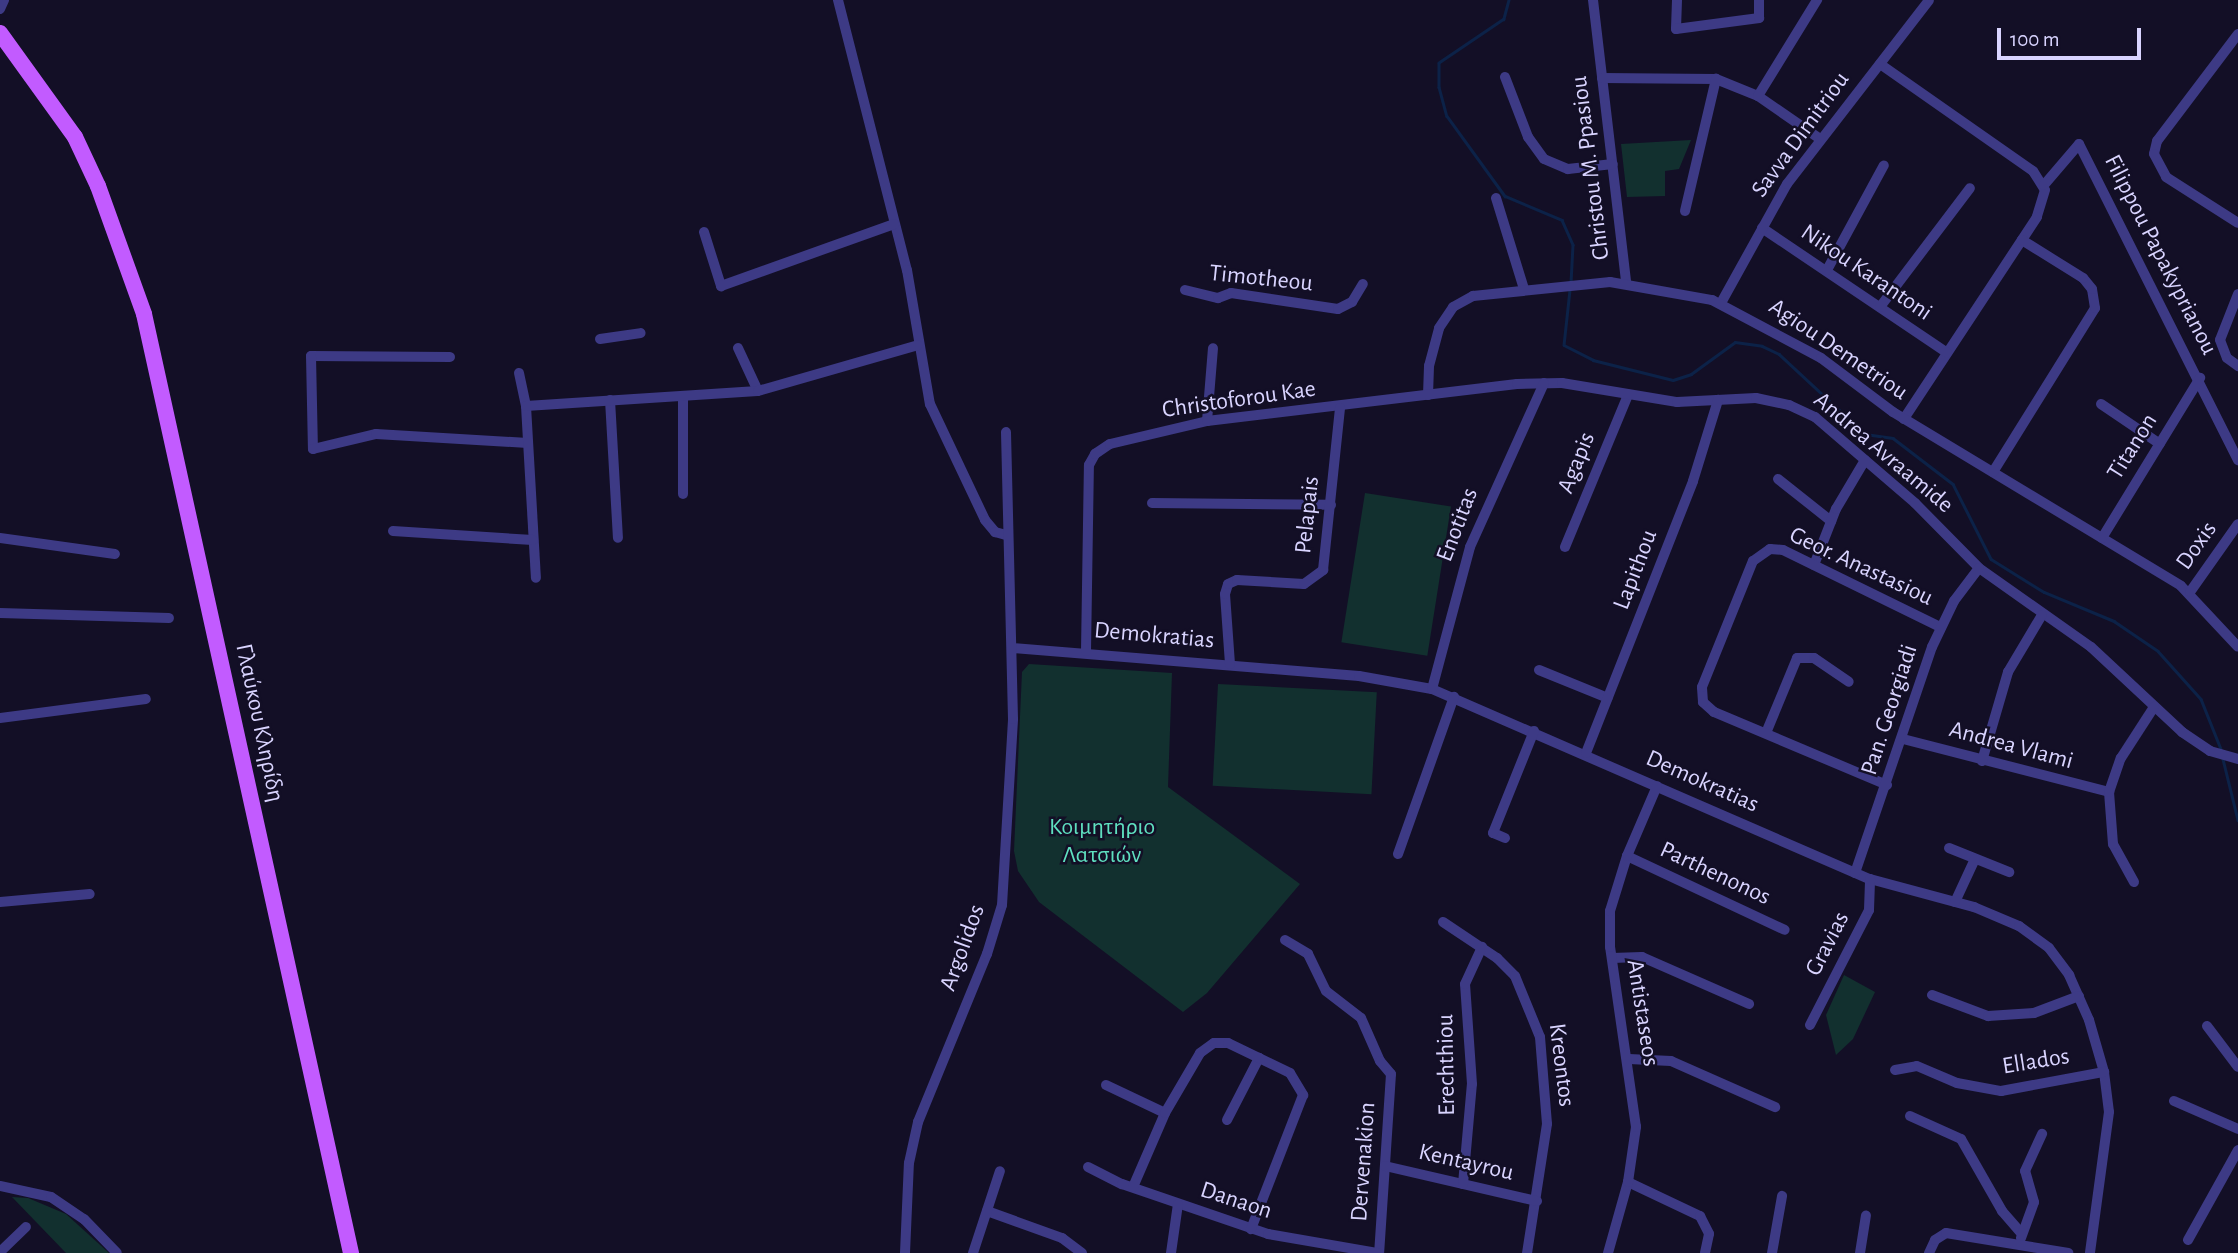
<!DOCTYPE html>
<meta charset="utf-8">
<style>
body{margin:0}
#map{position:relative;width:2238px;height:1253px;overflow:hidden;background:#130f26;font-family:"Alegreya Sans",sans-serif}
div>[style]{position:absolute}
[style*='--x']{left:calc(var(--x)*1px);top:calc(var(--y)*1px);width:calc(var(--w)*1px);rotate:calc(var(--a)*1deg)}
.green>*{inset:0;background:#12302f;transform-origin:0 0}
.stream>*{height:2.5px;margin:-1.25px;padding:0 1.25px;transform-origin:1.25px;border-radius:1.25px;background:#0c2248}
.street>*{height:10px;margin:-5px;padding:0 5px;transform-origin:5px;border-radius:5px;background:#3d3a85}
.primary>*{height:16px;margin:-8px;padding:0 8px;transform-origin:8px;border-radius:8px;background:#c25bff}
span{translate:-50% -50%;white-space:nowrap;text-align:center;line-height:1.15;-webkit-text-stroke:5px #130f26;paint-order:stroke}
.street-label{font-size:24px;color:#d9d4ff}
.park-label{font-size:24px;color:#5fe0c0}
.scale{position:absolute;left:1997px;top:28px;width:144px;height:32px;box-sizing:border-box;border:4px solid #d9d4ff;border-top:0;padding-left:9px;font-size:21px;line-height:24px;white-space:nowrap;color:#d9d4ff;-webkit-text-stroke:5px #130f26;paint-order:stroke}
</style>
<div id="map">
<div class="green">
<i style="clip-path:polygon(1691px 140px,1679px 169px,1665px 171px,1665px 196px,1627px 197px,1621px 144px)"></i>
<i style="left:1365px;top:493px;width:87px;height:151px;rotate:9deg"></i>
<i style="clip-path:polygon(1029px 664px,1172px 673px,1168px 787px,1300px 884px,1207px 993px,1183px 1012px,1039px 902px,1018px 871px,1014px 851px,1022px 672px)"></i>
<i style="left:1218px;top:684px;width:159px;height:102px;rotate:3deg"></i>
<i style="clip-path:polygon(1844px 975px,1875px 992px,1853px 1039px,1836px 1055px,1826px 1015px)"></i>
<i style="clip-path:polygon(12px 1197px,28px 1198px,66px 1214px,109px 1253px,66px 1253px)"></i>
</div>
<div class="stream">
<i style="--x:1509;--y:0;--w:20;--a:105"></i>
<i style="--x:1504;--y:19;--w:78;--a:145.9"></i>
<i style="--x:1439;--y:63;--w:24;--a:90"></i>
<i style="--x:1439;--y:87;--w:30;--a:75"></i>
<i style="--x:1447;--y:116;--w:99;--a:54.1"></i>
<i style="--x:1505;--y:196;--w:62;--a:22.8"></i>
<i style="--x:1562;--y:220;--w:27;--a:66"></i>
<i style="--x:1573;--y:245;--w:38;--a:93"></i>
<i style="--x:1570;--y:290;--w:55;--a:96.2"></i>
<i style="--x:1564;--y:345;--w:33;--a:27"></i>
<i style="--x:1593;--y:360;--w:82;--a:14"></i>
<i style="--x:1673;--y:380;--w:19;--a:-18"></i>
<i style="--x:1691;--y:374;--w:54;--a:-36"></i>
<i style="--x:1735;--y:342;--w:27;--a:8"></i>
<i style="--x:1762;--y:346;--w:19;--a:25"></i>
<i style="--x:1779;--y:354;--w:117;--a:42.9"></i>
<i style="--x:1865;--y:434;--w:28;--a:8"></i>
<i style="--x:1893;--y:438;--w:76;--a:37.5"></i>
<i style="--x:1953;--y:484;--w:84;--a:63.1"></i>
<i style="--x:1991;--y:559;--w:62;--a:31.9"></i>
<i style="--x:2044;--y:592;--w:76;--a:22.5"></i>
<i style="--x:2114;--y:621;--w:53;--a:34.3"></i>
<i style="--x:2158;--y:651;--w:64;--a:48.1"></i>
<i style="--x:2201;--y:699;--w:54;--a:68.2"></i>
<i style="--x:2223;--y:759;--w:63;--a:76.2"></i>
</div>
<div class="street">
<i style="--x:838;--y:0;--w:279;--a:75.7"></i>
<i style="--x:907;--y:270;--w:136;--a:80.3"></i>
<i style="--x:930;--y:404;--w:128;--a:64.6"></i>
<i style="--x:985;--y:520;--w:16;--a:50"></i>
<i style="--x:995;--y:532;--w:11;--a:15"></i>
<i style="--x:1593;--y:0;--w:285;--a:83.3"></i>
<i style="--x:1677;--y:0;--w:29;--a:92"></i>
<i style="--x:1676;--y:29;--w:84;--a:-7.5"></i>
<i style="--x:1759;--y:18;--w:18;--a:-90"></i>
<i style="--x:0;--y:9;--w:10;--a:-66"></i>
<i style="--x:2238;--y:34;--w:134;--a:127.1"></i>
<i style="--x:2157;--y:141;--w:13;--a:103"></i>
<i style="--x:2154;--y:154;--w:26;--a:62"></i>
<i style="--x:2166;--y:177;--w:85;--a:32.6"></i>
<i style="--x:1880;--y:64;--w:187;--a:35"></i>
<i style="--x:2033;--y:171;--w:22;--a:58"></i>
<i style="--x:2045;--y:190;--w:28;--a:107"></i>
<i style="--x:2037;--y:217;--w:242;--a:123.4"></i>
<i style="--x:1505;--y:77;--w:64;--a:69"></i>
<i style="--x:1528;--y:137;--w:27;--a:54"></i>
<i style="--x:1544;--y:159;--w:26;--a:23"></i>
<i style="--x:1568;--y:169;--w:45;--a:-6.3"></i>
<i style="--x:1602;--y:78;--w:114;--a:0.5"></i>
<i style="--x:1716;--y:79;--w:45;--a:22"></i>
<i style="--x:1758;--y:96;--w:75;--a:34.7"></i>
<i style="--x:1758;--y:96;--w:113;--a:-58.4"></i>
<i style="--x:2044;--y:185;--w:54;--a:-49.5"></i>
<i style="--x:2079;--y:144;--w:354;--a:63.3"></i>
<i style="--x:1496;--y:198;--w:95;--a:72.9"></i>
<i style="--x:1685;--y:211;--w:136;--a:-76.8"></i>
<i style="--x:1762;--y:228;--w:223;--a:34"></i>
<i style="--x:704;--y:232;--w:57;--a:72.5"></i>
<i style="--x:721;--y:286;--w:184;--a:-19.7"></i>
<i style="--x:1827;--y:270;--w:119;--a:-61.5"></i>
<i style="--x:1185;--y:290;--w:34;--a:14"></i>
<i style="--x:1218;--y:298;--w:14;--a:-21"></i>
<i style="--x:1231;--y:293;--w:108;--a:8.5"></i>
<i style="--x:1338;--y:309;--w:16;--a:-27"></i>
<i style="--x:1352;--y:302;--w:21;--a:-59"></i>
<i style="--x:2238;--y:294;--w:49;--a:111.4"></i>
<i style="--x:2220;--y:340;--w:19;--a:69"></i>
<i style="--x:2227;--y:358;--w:14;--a:36"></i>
<i style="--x:1721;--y:303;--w:136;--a:-61"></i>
<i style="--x:1787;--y:184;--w:232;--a:-52.3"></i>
<i style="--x:1880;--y:307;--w:149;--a:-52.9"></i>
<i style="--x:600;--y:339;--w:41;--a:-8.3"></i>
<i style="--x:738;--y:348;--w:47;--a:65.1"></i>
<i style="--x:450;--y:357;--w:139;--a:-179.6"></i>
<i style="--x:311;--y:356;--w:93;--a:88.8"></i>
<i style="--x:313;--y:449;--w:65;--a:-13.4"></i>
<i style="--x:376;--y:434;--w:152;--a:3.4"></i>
<i style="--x:519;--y:373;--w:34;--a:78"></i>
<i style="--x:526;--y:406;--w:172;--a:86.7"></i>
<i style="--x:1428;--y:395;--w:29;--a:-88"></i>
<i style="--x:1429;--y:366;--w:39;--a:-75"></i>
<i style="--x:1439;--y:328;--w:25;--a:-56"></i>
<i style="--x:1453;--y:307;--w:23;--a:-29"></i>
<i style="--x:1473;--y:296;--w:138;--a:-5.8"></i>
<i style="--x:1610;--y:282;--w:104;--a:10"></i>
<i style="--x:1712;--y:300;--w:123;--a:28"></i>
<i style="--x:1821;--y:358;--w:90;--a:36.9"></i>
<i style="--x:1893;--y:412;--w:336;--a:31.1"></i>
<i style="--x:2181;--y:586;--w:83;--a:46.9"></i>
<i style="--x:683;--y:396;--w:98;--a:90"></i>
<i style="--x:610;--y:400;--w:138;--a:86.7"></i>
<i style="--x:2101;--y:404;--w:71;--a:34.1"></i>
<i style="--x:526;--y:406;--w:232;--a:-3.7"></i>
<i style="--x:758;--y:391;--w:166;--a:-16"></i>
<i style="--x:1207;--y:421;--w:73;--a:-85.3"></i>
<i style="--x:1993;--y:472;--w:193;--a:-58.1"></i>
<i style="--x:2095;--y:308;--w:19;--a:-99"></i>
<i style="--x:2092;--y:289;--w:14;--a:-129"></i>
<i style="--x:2083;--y:278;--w:72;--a:-148.1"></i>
<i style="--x:1778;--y:479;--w:68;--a:38.4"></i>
<i style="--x:1152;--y:503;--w:179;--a:0.6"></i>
<i style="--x:393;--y:531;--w:140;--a:3.7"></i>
<i style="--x:0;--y:538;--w:116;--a:7.9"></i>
<i style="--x:2102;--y:538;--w:188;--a:-58.5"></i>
<i style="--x:1565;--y:547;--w:165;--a:-67.5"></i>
<i style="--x:1814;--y:565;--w:60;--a:-68.6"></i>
<i style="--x:1836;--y:509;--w:57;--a:-59.4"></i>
<i style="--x:2190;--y:592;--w:83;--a:-54.8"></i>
<i style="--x:0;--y:613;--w:169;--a:1.7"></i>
<i style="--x:1012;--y:648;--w:348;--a:4.6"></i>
<i style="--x:1359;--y:676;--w:74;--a:10.1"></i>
<i style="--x:1432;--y:689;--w:477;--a:23.5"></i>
<i style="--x:1870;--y:879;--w:108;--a:15.1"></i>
<i style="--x:1974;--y:907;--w:49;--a:22.9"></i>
<i style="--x:2019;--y:926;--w:37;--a:36"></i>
<i style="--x:2049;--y:948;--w:34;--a:53"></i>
<i style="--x:2069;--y:975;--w:49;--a:66"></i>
<i style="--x:2089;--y:1020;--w:54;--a:73.9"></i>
<i style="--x:2104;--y:1072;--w:40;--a:82.9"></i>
<i style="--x:2109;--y:1112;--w:142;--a:97.7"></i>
<i style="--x:1086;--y:651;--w:186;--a:-89.1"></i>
<i style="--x:1089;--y:465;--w:13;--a:-61"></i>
<i style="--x:1095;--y:454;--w:18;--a:-34"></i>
<i style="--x:1110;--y:444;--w:100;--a:-13.3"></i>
<i style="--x:1207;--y:421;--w:312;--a:-6.8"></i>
<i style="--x:1517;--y:384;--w:45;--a:-1.3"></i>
<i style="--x:1562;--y:383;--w:117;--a:9.4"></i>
<i style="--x:1677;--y:402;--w:79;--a:-2.9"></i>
<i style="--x:1756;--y:398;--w:34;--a:12"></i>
<i style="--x:1789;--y:405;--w:29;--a:25"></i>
<i style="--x:1815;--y:417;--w:132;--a:40.7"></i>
<i style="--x:1915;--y:503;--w:91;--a:45.4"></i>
<i style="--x:1979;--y:568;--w:137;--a:35.2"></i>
<i style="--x:2091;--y:647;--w:125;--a:43"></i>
<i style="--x:2182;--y:732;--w:34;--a:34"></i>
<i style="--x:2210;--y:751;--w:29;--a:16"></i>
<i style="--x:1230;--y:664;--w:70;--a:-94.1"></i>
<i style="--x:1225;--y:594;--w:10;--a:-73"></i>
<i style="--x:1228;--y:584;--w:10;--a:-24"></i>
<i style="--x:1237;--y:580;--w:67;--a:3.4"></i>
<i style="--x:1304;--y:584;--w:24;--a:-36"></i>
<i style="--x:1323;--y:570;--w:163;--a:-84"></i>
<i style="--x:1539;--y:670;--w:74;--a:22.1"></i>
<i style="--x:1432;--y:689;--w:147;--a:-75"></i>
<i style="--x:1470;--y:547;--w:180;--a:-65.7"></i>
<i style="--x:0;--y:718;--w:147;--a:-7.4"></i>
<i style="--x:1766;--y:733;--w:81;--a:-67.5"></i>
<i style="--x:1797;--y:658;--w:17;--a:0"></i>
<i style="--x:1814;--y:658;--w:42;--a:34.4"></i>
<i style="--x:1903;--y:739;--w:213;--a:14.4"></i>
<i style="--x:1586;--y:753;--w:292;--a:-68.5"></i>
<i style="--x:1693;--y:481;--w:85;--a:-72.8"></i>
<i style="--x:1982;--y:761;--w:93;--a:-73.7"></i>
<i style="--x:2008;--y:672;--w:66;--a:-59.2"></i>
<i style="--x:1887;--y:785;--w:188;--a:-157.1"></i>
<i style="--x:1714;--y:712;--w:15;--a:-138"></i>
<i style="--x:1703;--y:702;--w:15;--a:-94"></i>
<i style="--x:1702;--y:687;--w:136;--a:-68"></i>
<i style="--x:1753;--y:561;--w:21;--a:-35"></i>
<i style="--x:1770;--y:549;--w:13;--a:4"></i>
<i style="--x:1783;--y:550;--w:175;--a:26.1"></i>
<i style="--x:1505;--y:838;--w:13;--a:-157"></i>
<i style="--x:1493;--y:833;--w:110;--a:-68.1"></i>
<i style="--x:1949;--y:848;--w:65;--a:21.8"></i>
<i style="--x:1398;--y:854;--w:167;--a:-70.4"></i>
<i style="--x:1627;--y:856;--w:174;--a:25.1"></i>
<i style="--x:1855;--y:873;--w:239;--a:-71.2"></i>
<i style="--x:1932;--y:647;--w:51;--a:-64.4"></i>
<i style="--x:1954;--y:601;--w:41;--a:-52.9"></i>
<i style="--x:2134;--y:882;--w:43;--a:-118.9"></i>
<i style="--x:2113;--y:844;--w:52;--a:-94.4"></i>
<i style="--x:2109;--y:792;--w:36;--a:-71"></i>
<i style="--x:2121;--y:758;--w:61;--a:-57.1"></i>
<i style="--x:0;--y:902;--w:90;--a:-5.1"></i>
<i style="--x:1955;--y:902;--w:47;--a:-65.1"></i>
<i style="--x:1443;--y:922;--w:65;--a:33.7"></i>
<i style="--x:1497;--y:958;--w:25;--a:45"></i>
<i style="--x:1515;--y:976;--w:66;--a:67.7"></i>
<i style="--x:1540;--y:1037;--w:87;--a:85.4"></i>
<i style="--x:1547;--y:1124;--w:131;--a:98.8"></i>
<i style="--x:1285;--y:940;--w:27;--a:31"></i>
<i style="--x:1308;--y:954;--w:41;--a:64.1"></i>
<i style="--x:1326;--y:991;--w:44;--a:37.6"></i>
<i style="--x:1361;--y:1018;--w:47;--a:66.2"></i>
<i style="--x:1380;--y:1061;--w:17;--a:50"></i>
<i style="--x:1391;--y:1074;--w:179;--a:93.8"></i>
<i style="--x:1612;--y:958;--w:30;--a:-2"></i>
<i style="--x:1642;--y:957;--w:117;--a:23.7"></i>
<i style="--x:1932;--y:995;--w:60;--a:20.6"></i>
<i style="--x:1988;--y:1016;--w:46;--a:-3.7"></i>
<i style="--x:2034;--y:1013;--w:48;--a:-20.7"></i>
<i style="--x:1810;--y:1025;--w:129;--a:-62.8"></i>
<i style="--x:1869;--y:910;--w:31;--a:-88"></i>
<i style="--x:2207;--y:1026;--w:51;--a:52.9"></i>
<i style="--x:1629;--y:1059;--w:42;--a:2.7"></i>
<i style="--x:1671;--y:1061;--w:114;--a:23.9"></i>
<i style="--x:1895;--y:1070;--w:22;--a:-10"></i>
<i style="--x:1917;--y:1066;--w:43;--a:23"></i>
<i style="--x:1957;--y:1083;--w:45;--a:10.3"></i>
<i style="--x:2001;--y:1091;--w:105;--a:-10.5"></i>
<i style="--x:1106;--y:1085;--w:65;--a:25.4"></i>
<i style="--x:2174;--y:1101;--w:70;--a:23.6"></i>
<i style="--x:1910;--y:1116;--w:56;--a:24.3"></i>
<i style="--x:1961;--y:1139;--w:83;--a:60.3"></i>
<i style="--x:2002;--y:1211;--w:30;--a:49"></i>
<i style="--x:1227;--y:1120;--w:70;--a:-62.7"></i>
<i style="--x:1385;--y:1166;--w:156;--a:13"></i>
<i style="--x:1088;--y:1167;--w:38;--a:27"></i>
<i style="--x:1122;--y:1184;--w:154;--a:18.9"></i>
<i style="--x:1268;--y:1234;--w:112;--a:9.8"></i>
<i style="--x:1628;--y:1182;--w:80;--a:25.3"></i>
<i style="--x:1700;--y:1216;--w:20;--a:63"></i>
<i style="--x:1709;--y:1234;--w:19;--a:102"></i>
<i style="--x:1463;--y:1184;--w:100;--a:-84.9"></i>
<i style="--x:1472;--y:1084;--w:100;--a:-94"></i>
<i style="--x:1465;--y:984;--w:41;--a:-65.3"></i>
<i style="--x:0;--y:1186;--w:52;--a:12.2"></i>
<i style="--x:51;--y:1197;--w:40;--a:34"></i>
<i style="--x:84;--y:1219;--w:47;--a:45.9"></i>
<i style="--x:1133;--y:1187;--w:81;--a:-66.6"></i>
<i style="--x:1165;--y:1113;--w:69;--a:-59.7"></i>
<i style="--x:1200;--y:1053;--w:17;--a:-36"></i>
<i style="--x:1214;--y:1043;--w:14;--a:0"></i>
<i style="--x:1228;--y:1043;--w:69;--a:25.8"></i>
<i style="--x:1290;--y:1073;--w:26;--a:59"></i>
<i style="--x:1303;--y:1095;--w:144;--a:111.2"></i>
<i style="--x:987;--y:1211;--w:80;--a:19.8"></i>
<i style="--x:1062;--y:1238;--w:25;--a:37"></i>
<i style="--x:2021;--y:1238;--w:38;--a:-70"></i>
<i style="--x:2034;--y:1202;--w:32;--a:-106"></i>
<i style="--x:2025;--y:1171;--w:41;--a:-65.3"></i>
<i style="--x:2188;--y:1240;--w:103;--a:-60.9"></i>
<i style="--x:0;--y:1252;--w:36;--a:-44"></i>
<i style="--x:905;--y:1253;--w:90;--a:-87.5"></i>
<i style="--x:909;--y:1163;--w:42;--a:-77.6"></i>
<i style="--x:918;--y:1122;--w:182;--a:-67.7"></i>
<i style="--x:987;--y:954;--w:51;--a:-73"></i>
<i style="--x:1002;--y:905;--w:186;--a:-86.6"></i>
<i style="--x:1013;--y:719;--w:287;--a:-91.4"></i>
<i style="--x:973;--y:1253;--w:86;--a:-71.8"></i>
<i style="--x:1171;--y:1253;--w:49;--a:-81.9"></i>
<i style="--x:1608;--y:1253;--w:74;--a:-74.3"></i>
<i style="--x:1628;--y:1182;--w:56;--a:-81.7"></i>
<i style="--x:1636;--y:1127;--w:182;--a:-98.2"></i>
<i style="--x:1610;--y:947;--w:36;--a:-90"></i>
<i style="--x:1610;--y:911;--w:58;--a:-72.8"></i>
<i style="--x:1627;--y:856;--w:76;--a:-66.8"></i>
<i style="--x:1772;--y:1253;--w:58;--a:-80"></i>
<i style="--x:1860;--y:1253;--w:38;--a:-81"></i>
<i style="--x:1929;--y:1253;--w:14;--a:-65"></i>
<i style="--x:1935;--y:1240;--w:13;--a:-32"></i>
<i style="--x:1946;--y:1233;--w:124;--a:9.3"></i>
</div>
<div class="primary">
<i style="--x:0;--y:33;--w:128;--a:54.2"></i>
<i style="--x:75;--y:137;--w:54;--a:64.9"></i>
<i style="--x:98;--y:186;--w:136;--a:70.2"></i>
<i style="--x:144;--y:314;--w:962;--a:77.57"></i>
</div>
<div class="street-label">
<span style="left:1801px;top:135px;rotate:-54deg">Savva Dimitriou</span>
<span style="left:1591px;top:168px;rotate:-97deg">Christou M. Ppasiou</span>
<span style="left:2160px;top:255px;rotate:63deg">Filippou Papakyprianou</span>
<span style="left:1866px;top:273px;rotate:34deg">Nikou Karantoni</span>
<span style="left:1261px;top:279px;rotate:6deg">Timotheou</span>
<span style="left:1838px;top:350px;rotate:34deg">Agiou Demetriou</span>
<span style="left:1239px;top:400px;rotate:-8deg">Christoforou Kae</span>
<span style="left:2133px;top:447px;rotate:-58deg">Titanon</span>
<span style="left:1883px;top:453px;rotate:40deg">Andrea Avraamide</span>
<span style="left:1577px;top:463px;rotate:-68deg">Agapis</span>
<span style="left:1308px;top:515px;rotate:-84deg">Pelapais</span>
<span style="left:1458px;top:525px;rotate:-69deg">Enotitas</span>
<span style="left:2197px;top:546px;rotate:-55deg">Doxis</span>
<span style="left:1861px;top:567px;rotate:25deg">Geor. Anastasiou</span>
<span style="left:1636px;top:570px;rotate:-69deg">Lapithou</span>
<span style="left:1154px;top:636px;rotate:5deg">Demokratias</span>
<span style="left:1890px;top:710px;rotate:-72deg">Pan. Georgiadi</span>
<span style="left:259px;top:723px;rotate:78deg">Γλαύκου Κληρίδη</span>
<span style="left:2011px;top:746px;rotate:15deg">Andrea Vlami</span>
<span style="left:1702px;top:782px;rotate:24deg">Demokratias</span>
<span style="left:1715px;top:874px;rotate:25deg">Parthenonos</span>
<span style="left:1828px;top:944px;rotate:-63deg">Gravias</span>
<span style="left:963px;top:948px;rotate:-70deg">Argolidos</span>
<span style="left:1642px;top:1013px;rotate:81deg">Antistaseos</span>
<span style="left:2036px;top:1062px;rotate:-9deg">Ellados</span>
<span style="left:1447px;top:1065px;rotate:-91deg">Erechthiou</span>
<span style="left:1561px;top:1065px;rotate:83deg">Kreontos</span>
<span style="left:1364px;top:1162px;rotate:-86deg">Dervenakion</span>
<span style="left:1466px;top:1163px;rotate:13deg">Kentayrou</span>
<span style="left:1236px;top:1201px;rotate:18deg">Danaon</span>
</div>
<div class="park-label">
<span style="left:1102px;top:842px">Κοιμητήριο<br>Λατσιών</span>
</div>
<div class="scale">100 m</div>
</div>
